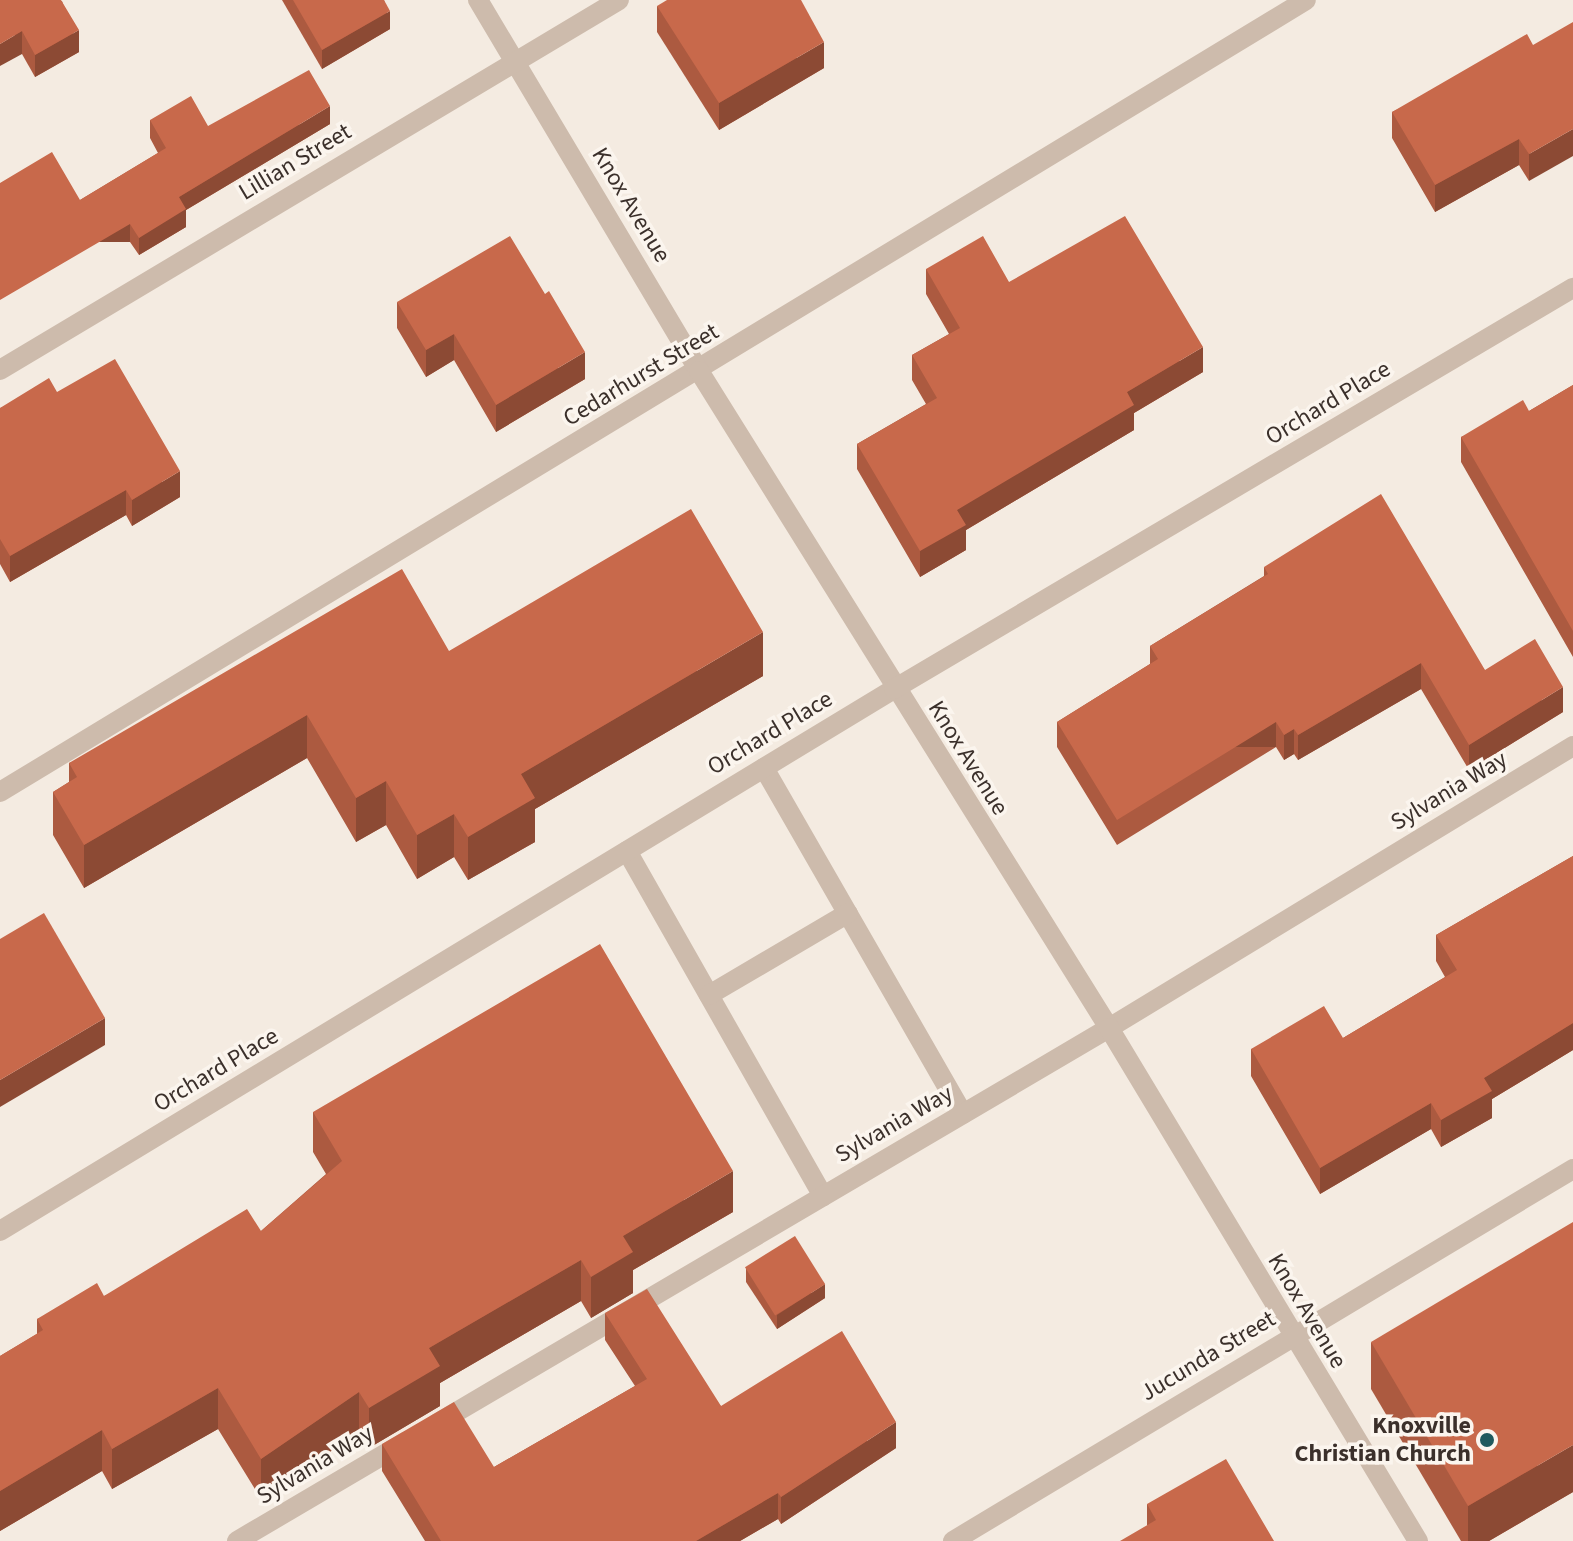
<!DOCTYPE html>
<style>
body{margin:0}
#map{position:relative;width:1573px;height:1541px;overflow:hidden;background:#f4ebe1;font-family:"Source Sans 3",sans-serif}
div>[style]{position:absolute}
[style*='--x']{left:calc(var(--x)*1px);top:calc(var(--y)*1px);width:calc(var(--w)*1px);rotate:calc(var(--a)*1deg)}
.service>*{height:20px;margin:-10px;padding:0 10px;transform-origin:10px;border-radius:10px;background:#cdbbac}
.minor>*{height:20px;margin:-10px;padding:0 10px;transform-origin:10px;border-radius:10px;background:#cdbbac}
.wall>*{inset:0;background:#ac5a40}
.shaded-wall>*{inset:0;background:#8c4a34;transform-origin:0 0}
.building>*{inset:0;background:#c8694b;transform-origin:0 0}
.dots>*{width:22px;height:22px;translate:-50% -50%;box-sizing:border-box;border:4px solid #fbf5ee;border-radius:50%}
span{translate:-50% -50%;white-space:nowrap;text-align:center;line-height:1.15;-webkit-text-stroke:7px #fbf5ee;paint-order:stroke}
.street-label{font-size:24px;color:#3b302b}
.poi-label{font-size:24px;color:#3b302b;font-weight:700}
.right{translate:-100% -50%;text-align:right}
</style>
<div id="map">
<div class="service">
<i style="--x:764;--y:768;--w:399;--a:60.1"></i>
<i style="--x:0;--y:792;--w:1527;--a:-31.23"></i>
<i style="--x:627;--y:851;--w:397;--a:60.4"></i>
<i style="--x:709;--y:995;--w:161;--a:-30.5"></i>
<i style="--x:436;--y:1424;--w:781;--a:-30.47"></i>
<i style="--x:1109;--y:1028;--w:543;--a:-31.29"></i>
<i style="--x:237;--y:1541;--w:195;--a:-30.5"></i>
</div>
<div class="minor">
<i style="--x:478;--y:0;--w:432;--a:59.2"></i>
<i style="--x:699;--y:371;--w:774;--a:58.03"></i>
<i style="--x:1109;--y:1028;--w:599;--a:58.94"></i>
<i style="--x:0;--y:370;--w:721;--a:-30.87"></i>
<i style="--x:0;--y:1231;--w:1045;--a:-31.23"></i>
<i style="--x:894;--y:689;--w:789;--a:-30.57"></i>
<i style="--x:953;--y:1541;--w:723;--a:-30.96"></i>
</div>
<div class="wall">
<i style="clip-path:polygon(0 0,62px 1px,79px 52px,35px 77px,22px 54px)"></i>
<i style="clip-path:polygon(282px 0,384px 0,390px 29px,322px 69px)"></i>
<i style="clip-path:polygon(657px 6px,824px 68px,719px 130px,657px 32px)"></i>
<i style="clip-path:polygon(1533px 45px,1529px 181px,1519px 165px,1435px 212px,1392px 138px,1392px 112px)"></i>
<i style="clip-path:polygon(150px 120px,208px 126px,330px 124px,186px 210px,186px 227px,139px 255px,130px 242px,80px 200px,158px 153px,150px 138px)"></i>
<i style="clip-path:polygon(926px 269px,1009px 282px,1203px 372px,1134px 413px,1134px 430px,966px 530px,966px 550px,920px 577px,857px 469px,857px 444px,926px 404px,912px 380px,912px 355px,949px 334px,926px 294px)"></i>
<i style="clip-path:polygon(397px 302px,585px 379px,496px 432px,454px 360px,426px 377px,397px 328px)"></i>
<i style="clip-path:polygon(1573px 385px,1573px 657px,1461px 462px,1461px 437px,1529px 411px)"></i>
<i style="clip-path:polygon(57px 392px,180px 497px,132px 526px,126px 515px,10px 582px,0 564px,0 408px)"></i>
<i style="clip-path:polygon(1264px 567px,1485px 670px,1563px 712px,1469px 770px,1421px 689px,1298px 760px,1294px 754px,1284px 760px,1276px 747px,1117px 845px,1057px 747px,1057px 722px,1150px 664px,1150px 646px,1264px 576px)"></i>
<i style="clip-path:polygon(449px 651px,763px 676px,535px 809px,535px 842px,468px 880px,454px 857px,417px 879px,386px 825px,356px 842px,307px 758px,84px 888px,53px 835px,53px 792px,69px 782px,69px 763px)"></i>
<i style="clip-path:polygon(1573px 856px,1573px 1050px,1492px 1099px,1492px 1118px,1441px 1147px,1431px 1129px,1320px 1194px,1251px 1076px,1251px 1049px,1343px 1038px,1445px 977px,1436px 961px,1436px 935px)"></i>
<i style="clip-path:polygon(313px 1112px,733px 1212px,633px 1270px,633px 1293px,591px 1318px,581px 1301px,440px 1383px,440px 1406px,369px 1448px,359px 1432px,261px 1499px,218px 1429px,112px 1489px,102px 1471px,0 1531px,0 1356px,37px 1334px,37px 1319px,104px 1296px,261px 1231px,326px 1174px,313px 1152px)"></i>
<i style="clip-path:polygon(746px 1268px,825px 1298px,777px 1329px,746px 1282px)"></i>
<i style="clip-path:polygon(605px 1313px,721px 1406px,896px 1448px,781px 1524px,778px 1519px,740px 1541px,425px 1541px,382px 1471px,382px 1444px,494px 1467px,635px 1386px,605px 1340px)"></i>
<i style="clip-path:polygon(1371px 1342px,1573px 1492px,1489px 1541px,1461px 1541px,1371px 1389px)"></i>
<i style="clip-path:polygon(1147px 1504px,1274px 1541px,1147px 1525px)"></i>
</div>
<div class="shaded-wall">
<i style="clip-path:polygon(390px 11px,390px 29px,322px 69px,322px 50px)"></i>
<i style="clip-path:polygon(79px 30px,79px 52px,35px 77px,35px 55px)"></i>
<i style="clip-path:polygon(22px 31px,22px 54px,0 66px,0 44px)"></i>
<i style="clip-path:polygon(824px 42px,824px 68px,719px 130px,719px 103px)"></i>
<i style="clip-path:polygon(330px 106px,330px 124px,186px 210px,186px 227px,139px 255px,139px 238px,179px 197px)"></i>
<i style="clip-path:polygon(1573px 129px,1573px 156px,1529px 181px,1529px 154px)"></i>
<i style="clip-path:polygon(1519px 139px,1519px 165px,1435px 212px,1435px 185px)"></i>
<i style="left:130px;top:224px;width:18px;height:151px;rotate:90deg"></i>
<i style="clip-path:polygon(454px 334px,454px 360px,426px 377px,426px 350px)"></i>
<i style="clip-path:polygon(1203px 347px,1203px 372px,1134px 413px,1134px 430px,966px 530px,966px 550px,920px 577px,920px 551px,957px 510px,1127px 392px)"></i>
<i style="clip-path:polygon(585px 352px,585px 379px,496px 432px,496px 405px)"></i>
<i style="clip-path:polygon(180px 471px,180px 497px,132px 526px,132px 500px)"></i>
<i style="clip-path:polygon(126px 490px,126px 515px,10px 582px,10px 556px)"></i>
<i style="clip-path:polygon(763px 632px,763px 676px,535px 809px,535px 842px,468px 880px,468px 837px,521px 774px)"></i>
<i style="clip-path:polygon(1421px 663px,1421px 689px,1298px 760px,1298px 735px)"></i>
<i style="clip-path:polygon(1563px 687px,1563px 712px,1469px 770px,1469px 745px)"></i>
<i style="clip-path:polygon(307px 715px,307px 758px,84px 888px,84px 845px)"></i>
<i style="left:1276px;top:722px;width:25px;height:187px;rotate:90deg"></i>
<i style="clip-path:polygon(1294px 729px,1294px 754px,1284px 760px,1284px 735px)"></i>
<i style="clip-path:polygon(386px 781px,386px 825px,356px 842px,356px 798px)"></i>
<i style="clip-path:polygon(454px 814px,454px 857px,417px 879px,417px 835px)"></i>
<i style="clip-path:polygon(105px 1018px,105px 1045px,0 1107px,0 1080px)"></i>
<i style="clip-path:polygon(1573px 1023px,1573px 1050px,1492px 1099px,1492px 1118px,1441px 1147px,1441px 1120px,1484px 1078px)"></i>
<i style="clip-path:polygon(1431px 1103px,1431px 1129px,1320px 1194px,1320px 1168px)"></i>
<i style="clip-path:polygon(733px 1171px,733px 1212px,633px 1270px,633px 1293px,591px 1318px,591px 1277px,623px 1236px)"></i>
<i style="clip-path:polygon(581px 1260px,581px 1301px,440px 1383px,440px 1406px,369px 1448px,369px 1408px,429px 1348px)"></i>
<i style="clip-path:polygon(825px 1284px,825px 1298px,777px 1329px,777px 1315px)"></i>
<i style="clip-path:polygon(218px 1388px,218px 1429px,112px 1489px,112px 1449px)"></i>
<i style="clip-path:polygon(359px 1392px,359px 1432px,261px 1499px,261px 1459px)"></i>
<i style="clip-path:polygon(896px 1422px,896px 1448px,781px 1524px,781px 1497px)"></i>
<i style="clip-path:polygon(102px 1430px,102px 1471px,0 1531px,0 1491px)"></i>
<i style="clip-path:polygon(1573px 1445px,1573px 1492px,1489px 1541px,1468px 1541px,1468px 1506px)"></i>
<i style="clip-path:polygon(778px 1493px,778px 1519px,740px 1541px,696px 1541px)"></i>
</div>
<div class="building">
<i style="clip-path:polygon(0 0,61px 0,79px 30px,35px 55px,22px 31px,0 44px)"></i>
<i style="clip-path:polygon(293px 0,384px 0,390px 11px,322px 50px)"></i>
<i style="clip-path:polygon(667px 0,801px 0,824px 42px,719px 103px,657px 6px)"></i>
<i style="clip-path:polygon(1573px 22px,1573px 129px,1529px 154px,1519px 139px,1435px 185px,1392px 112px,1527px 34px,1533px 45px)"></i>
<i style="clip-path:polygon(309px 70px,330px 106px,179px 197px,186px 209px,139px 238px,130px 224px,0 300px,0 183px,52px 152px,80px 200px,166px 148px,150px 120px,191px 96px,208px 126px)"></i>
<i style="clip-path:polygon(1125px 216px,1203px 347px,1127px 392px,1134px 405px,957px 510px,966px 525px,920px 551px,857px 444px,937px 398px,912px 355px,960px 328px,926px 269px,983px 236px,1009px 282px)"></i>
<i style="clip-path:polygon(510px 236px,545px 294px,549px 291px,585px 352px,496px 405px,454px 334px,426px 350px,397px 302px)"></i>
<i style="clip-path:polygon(115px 359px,180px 471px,132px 500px,126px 490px,10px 556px,0 539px,0 408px,49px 378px,57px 392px)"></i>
<i style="clip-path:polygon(1573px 385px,1573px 631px,1461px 437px,1523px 400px,1529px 411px)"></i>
<i style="clip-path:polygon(1381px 494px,1485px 670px,1535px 639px,1563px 687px,1469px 745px,1421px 663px,1298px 735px,1294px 729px,1284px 735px,1276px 722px,1117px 820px,1057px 722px,1158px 659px,1150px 646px,1268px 574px,1264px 567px)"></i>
<i style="clip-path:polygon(691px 509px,763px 632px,521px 774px,535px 798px,468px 837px,454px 814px,417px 835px,386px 781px,356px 798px,307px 715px,84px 845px,53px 792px,77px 777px,69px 763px,402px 569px,449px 651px)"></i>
<i style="clip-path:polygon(1573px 856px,1573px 1023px,1484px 1078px,1492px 1091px,1441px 1120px,1431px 1103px,1320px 1168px,1251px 1049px,1324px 1006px,1343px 1038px,1457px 970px,1436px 935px)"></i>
<i style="clip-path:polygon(44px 913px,105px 1018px,0 1080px,0 939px)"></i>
<i style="clip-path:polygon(600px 944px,733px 1171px,623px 1236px,633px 1252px,591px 1277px,581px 1260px,429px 1348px,440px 1366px,369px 1408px,359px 1392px,261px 1459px,218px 1388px,112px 1449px,102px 1430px,0 1491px,0 1356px,43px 1330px,37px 1319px,97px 1283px,104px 1296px,247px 1209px,261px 1231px,342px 1161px,313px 1112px)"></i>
<i style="clip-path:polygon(1573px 1222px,1573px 1445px,1468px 1506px,1371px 1342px)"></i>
<i style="left:795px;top:1236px;width:57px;height:59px;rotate:58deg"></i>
<i style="clip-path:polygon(647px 1289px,721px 1406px,842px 1331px,896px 1422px,781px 1497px,778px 1493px,696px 1541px,441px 1541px,382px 1444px,454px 1402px,494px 1467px,647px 1379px,605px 1313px)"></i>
<i style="clip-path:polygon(1226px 1459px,1274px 1541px,1120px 1541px,1156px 1520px,1147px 1504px)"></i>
</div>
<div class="dots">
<i style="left:1487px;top:1440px;background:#1f5a5e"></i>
</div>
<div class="street-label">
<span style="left:295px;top:162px;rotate:-31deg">Lillian Street</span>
<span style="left:631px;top:205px;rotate:59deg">Knox Avenue</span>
<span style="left:641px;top:375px;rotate:-31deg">Cedarhurst Street</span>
<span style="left:1328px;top:403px;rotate:-31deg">Orchard Place</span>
<span style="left:770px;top:733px;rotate:-31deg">Orchard Place</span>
<span style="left:968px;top:758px;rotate:58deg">Knox Avenue</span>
<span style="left:1449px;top:791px;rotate:-31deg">Sylvania Way</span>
<span style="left:216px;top:1070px;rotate:-31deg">Orchard Place</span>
<span style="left:894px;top:1124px;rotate:-30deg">Sylvania Way</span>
<span style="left:1307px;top:1311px;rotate:59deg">Knox Avenue</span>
<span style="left:1208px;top:1356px;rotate:-31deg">Jucunda Street</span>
<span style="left:315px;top:1465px;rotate:-31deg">Sylvania Way</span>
</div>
<div class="poi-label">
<span class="right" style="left:1471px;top:1440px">Knoxville<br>Christian Church</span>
</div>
</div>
